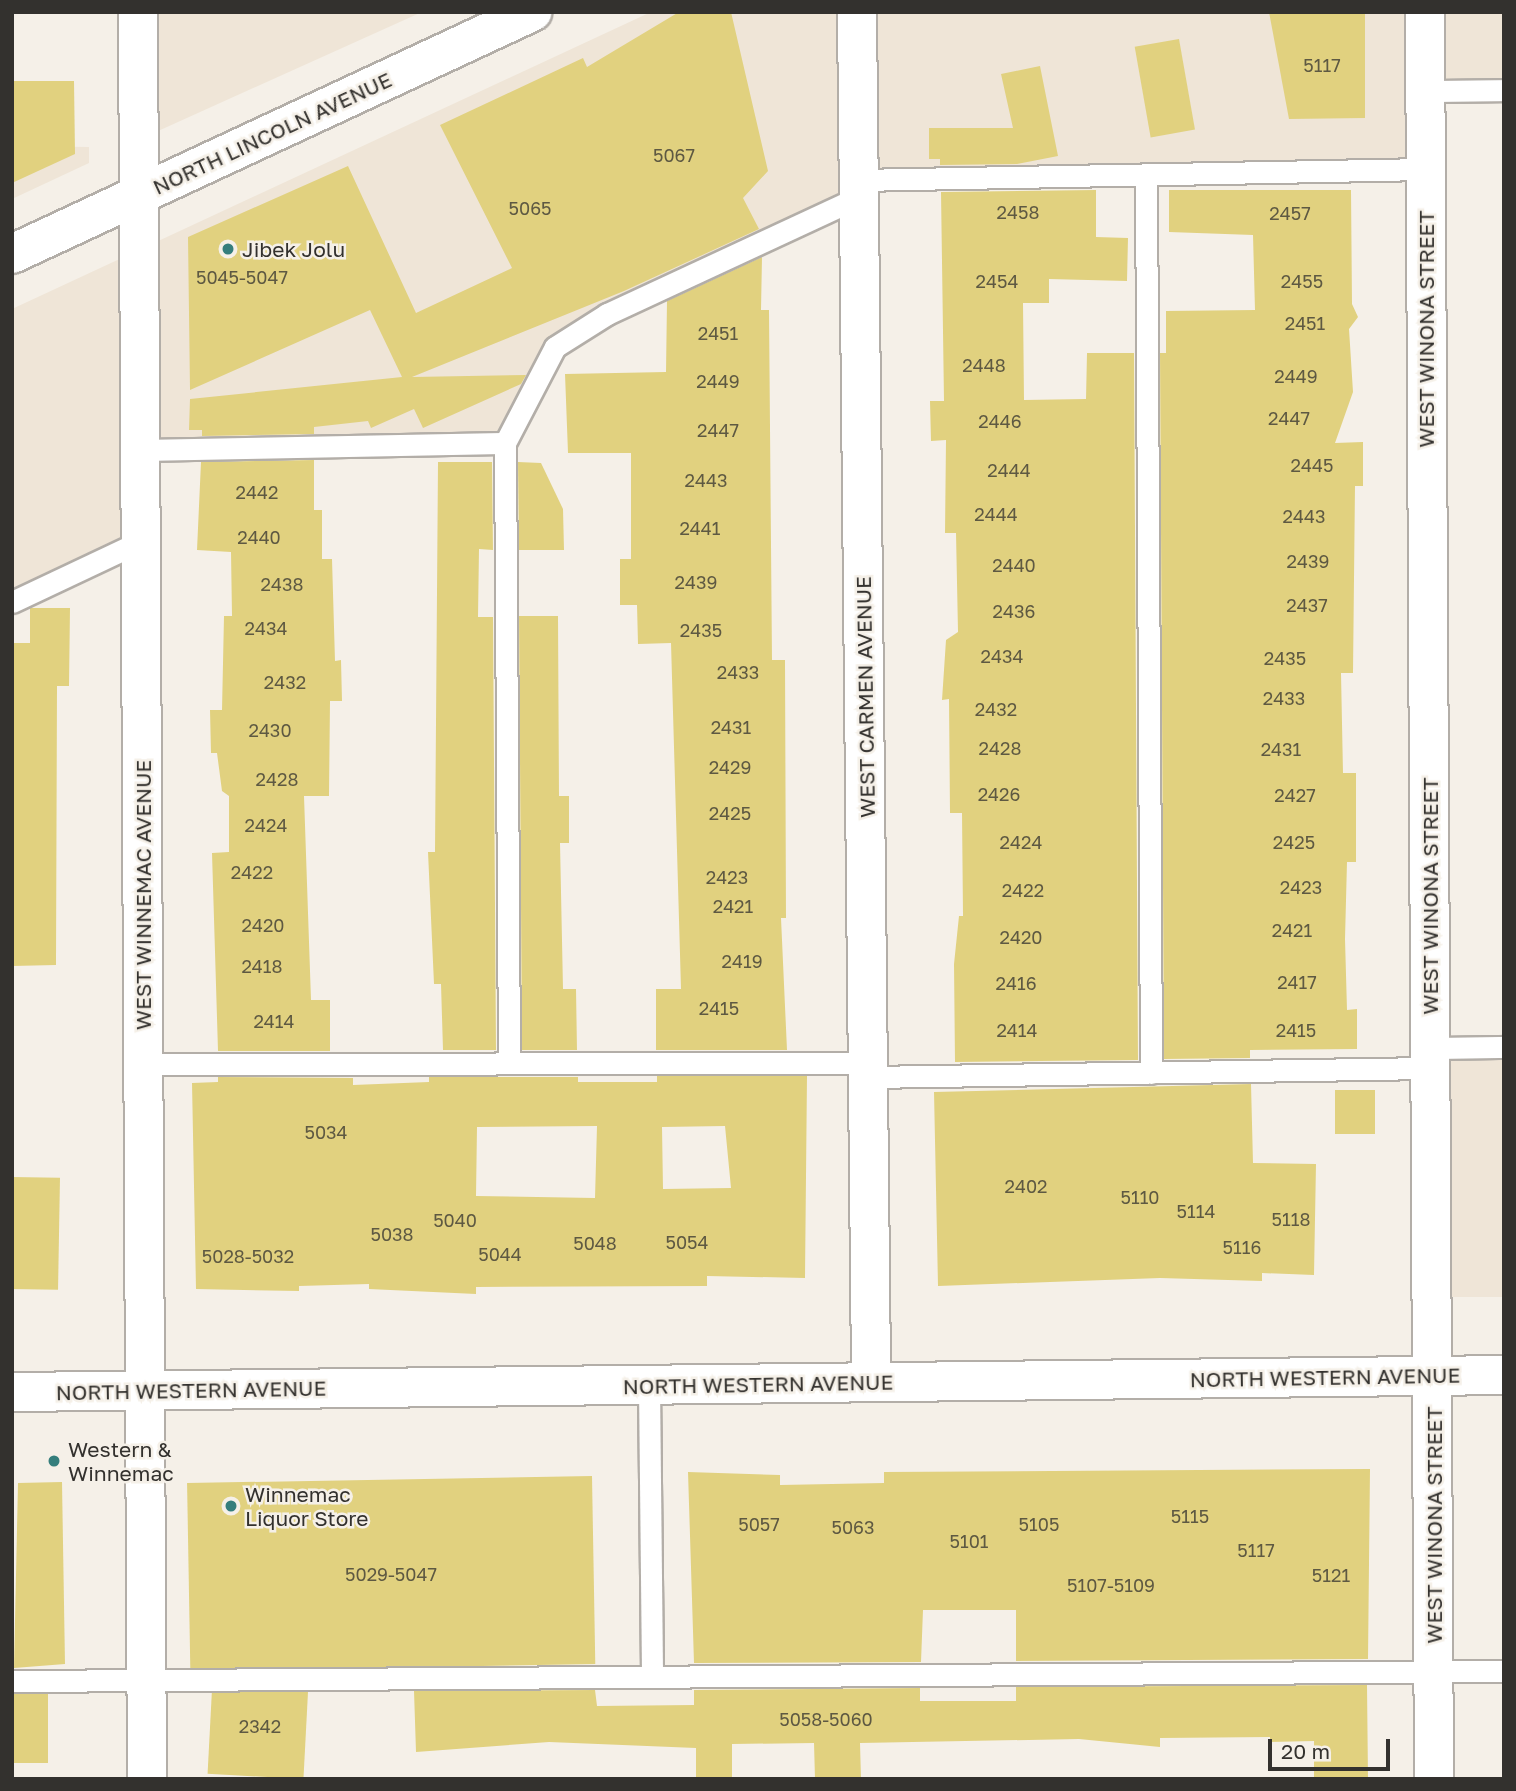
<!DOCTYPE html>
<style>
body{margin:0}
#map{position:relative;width:1516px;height:1791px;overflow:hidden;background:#f5f0e8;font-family:"Golos Text",sans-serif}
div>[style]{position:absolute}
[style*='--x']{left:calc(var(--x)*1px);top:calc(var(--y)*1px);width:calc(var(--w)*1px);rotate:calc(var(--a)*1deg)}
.built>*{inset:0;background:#efe5d7}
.building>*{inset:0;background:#e1d17f;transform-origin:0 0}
.roads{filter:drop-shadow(2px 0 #b3aea8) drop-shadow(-2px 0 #b3aea8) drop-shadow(0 2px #b3aea8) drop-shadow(0 -2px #b3aea8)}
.service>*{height:21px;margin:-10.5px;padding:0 10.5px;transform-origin:10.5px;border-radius:10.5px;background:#fff}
.minor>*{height:38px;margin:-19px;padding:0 19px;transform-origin:19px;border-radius:19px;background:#fff}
.secondary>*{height:38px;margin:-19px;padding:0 19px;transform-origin:19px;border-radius:19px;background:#fff}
.dots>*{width:19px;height:19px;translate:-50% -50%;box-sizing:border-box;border:4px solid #f5f0e8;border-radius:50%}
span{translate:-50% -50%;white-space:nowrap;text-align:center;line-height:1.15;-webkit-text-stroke:5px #f5f0e8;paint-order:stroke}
.number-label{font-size:18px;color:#5e5942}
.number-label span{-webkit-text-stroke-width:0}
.street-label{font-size:21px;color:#33312e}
.poi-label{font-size:21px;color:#33312e}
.left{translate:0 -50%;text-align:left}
.frame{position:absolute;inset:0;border:14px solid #33312e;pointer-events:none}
.scale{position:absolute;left:1268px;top:1739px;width:122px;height:32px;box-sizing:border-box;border:4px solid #33312e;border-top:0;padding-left:9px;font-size:21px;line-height:24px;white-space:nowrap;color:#33312e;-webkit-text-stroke:5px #f5f0e8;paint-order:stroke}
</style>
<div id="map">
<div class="built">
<i style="clip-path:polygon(136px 12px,422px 12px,136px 141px)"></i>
<i style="clip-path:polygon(651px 12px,1504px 12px,1504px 81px,1427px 81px,1427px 162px,870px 173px,868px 198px,554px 334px,493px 439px,142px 442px,140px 531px,12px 592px,12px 309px)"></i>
<i style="clip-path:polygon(12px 146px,89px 147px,89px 163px,12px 199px)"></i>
<i style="clip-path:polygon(1477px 1053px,1504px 1053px,1504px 1297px,1441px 1297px,1441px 1063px)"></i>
</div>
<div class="building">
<i style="clip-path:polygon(679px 12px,731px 12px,768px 171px,743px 198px,759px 229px,624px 291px,412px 377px,526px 375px,521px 384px,423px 428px,414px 409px,371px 428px,368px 421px,314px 427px,314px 434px,202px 436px,202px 430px,189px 430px,190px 399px,402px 377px,370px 310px,190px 390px,188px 237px,348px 166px,416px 313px,512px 268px,440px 125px,583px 58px,587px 67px)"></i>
<i style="clip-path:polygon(1269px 12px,1365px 12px,1365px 118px,1289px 119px)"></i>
<i style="left:1179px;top:39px;width:92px;height:45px;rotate:80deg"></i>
<i style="clip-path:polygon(1040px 66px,1058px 156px,1017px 164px,940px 165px,940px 159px,929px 159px,929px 128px,1013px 128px,1001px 74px)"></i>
<i style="clip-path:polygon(12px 81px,74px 81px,75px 154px,12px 183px)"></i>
<i style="clip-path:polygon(1096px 190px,1096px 237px,1128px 238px,1127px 281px,1049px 279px,1049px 303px,1023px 303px,1024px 400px,1086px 399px,1087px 353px,1134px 353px,1138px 1060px,955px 1062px,954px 964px,959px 916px,963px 916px,962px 813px,950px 813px,949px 699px,942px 700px,946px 640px,958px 632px,956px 533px,945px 533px,946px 440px,931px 441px,930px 401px,944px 401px,941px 192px)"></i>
<i style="clip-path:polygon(1169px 190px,1351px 190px,1352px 304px,1358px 317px,1349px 329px,1353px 392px,1335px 443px,1363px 442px,1363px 486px,1355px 486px,1353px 673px,1341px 673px,1343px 773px,1356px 773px,1356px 862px,1347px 862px,1345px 939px,1347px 1010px,1357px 1009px,1357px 1049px,1250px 1050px,1250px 1058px,1164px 1059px,1160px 353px,1166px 353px,1166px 311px,1255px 310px,1253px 235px,1169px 232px)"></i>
<i style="clip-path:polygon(762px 257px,761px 310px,769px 310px,772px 660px,785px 660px,786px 918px,781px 918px,787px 1050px,656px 1050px,656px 989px,681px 989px,671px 643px,638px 644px,637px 605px,620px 605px,620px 559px,631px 559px,631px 453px,568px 453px,565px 374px,666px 372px,667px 301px)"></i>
<i style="clip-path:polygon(314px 460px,314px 510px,322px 510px,322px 559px,332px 559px,335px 661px,341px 660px,342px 701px,330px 701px,329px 796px,304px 796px,311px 1000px,330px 1000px,330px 1051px,218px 1051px,212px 853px,229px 852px,229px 796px,222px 791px,217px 753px,211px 753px,210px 710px,222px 710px,224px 616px,232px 616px,231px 552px,197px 550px,201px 462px)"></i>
<i style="clip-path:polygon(438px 462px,492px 462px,493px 550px,479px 549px,478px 617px,493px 617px,496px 1050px,443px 1050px,441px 984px,434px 984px,428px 852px,435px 852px)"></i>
<i style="clip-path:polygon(518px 462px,541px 463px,563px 509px,564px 550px,519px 550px)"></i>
<i style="clip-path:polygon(30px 608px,70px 608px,69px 686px,57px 686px,56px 965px,12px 966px,12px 643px,30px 643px)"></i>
<i style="clip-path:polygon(519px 616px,558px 616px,559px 796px,569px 796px,569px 843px,560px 843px,563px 989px,576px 989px,577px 1050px,522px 1050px)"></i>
<i style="clip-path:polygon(evenodd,657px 1076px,807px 1076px,805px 1278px,707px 1276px,707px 1286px,476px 1287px,476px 1294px,369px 1289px,369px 1284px,299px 1286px,299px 1291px,196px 1289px,192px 1083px,218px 1082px,218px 1077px,353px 1078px,353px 1085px,429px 1082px,429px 1077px,578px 1077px,578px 1082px,657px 1082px,657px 1076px,597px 1126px,595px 1198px,476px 1196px,477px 1127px,597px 1126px,657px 1076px,725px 1126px,731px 1188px,663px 1189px,662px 1127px,725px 1126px)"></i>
<i style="clip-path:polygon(1251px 1084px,1253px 1163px,1316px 1164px,1314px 1275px,1262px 1273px,1262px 1281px,1160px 1278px,938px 1286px,934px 1092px)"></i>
<i style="left:1335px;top:1090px;width:40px;height:44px"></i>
<i style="left:12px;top:1177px;width:48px;height:112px;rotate:1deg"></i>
<i style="clip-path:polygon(1370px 1469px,1368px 1659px,1016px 1661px,1016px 1610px,923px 1610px,921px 1662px,694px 1663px,688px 1472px,780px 1475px,780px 1485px,884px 1483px,884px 1472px)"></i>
<i style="left:592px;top:1476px;width:188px;height:405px;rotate:89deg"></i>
<i style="clip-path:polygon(62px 1482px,65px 1664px,14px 1668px,18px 1483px)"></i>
<i style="clip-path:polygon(1367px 1685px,1368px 1779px,1314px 1779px,1314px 1741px,1270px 1742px,1270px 1737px,1160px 1738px,1160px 1747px,1079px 1739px,860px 1743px,861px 1779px,815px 1779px,814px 1743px,732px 1744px,732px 1779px,696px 1779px,696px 1748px,549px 1742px,416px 1752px,414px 1691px,595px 1690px,597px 1706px,694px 1705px,694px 1690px,920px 1688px,920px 1701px,1016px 1701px,1016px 1687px)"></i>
<i style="left:308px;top:1692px;width:87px;height:96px;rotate:93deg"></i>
<i style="left:48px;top:1694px;width:69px;height:36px;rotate:90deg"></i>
</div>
<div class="roads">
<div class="service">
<i style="--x:1425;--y:91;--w:79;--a:-0.7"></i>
<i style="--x:1146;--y:175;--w:898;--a:89.68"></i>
<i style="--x:858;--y:180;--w:567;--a:-1.11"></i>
<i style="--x:140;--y:450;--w:365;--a:-1.1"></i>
<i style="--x:12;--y:602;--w:143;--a:-25.3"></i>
<i style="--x:1431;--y:1048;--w:73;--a:-0.8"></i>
<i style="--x:509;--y:1062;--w:619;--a:-90.37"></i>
<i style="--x:505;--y:443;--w:108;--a:-62.5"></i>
<i style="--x:555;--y:347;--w:62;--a:-32.4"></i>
<i style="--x:607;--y:314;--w:278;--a:-24.9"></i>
<i style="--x:143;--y:1064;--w:726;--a:-0.08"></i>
<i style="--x:869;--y:1077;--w:562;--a:-0.92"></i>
<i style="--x:649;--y:1385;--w:292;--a:89.4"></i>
<i style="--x:12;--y:1681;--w:1492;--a:-0.38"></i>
</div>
<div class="minor">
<i style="--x:138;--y:12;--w:1767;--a:89.71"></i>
<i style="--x:857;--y:12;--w:1370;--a:89.41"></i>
<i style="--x:1425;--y:12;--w:1767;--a:89.71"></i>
</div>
<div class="secondary">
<i style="--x:12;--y:254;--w:574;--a:-24.96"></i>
<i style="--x:12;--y:1392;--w:1492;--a:-0.65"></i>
</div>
</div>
<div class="dots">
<i style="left:228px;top:249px;background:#357e7c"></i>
<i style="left:54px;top:1461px;background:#357e7c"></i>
<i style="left:231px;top:1506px;background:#357e7c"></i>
</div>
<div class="number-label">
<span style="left:1322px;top:65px">5117</span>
<span style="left:674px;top:155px">5067</span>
<span style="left:530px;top:208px">5065</span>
<span style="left:1018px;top:212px">2458</span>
<span style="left:1290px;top:213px">2457</span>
<span style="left:242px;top:277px">5045-5047</span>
<span style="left:997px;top:281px">2454</span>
<span style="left:1302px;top:281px">2455</span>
<span style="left:1305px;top:323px">2451</span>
<span style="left:718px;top:333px">2451</span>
<span style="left:984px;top:365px">2448</span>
<span style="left:1296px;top:376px">2449</span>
<span style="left:718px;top:381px">2449</span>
<span style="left:1289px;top:418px">2447</span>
<span style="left:1000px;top:421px">2446</span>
<span style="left:718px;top:430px">2447</span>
<span style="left:1312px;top:465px">2445</span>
<span style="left:1009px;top:470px">2444</span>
<span style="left:706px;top:480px">2443</span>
<span style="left:257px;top:492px">2442</span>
<span style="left:996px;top:514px">2444</span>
<span style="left:1304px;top:516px">2443</span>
<span style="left:700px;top:528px">2441</span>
<span style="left:259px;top:537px">2440</span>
<span style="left:1308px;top:561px">2439</span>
<span style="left:1014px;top:565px">2440</span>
<span style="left:696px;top:582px">2439</span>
<span style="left:282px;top:584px">2438</span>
<span style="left:1307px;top:605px">2437</span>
<span style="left:1014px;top:611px">2436</span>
<span style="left:266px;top:628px">2434</span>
<span style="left:701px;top:630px">2435</span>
<span style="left:1002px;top:656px">2434</span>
<span style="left:1285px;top:658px">2435</span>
<span style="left:738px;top:672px">2433</span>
<span style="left:285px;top:682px">2432</span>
<span style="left:1284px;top:698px">2433</span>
<span style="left:996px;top:709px">2432</span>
<span style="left:731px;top:727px">2431</span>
<span style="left:270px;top:730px">2430</span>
<span style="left:1000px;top:748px">2428</span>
<span style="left:1281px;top:749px">2431</span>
<span style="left:730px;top:767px">2429</span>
<span style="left:277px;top:779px">2428</span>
<span style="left:999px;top:794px">2426</span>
<span style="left:1295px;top:795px">2427</span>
<span style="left:730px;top:813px">2425</span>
<span style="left:266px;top:825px">2424</span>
<span style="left:1021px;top:842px">2424</span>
<span style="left:1294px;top:842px">2425</span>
<span style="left:252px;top:872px">2422</span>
<span style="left:727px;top:877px">2423</span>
<span style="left:1301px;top:887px">2423</span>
<span style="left:1023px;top:890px">2422</span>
<span style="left:733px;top:906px">2421</span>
<span style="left:263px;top:925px">2420</span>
<span style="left:1292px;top:930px">2421</span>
<span style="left:1021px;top:937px">2420</span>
<span style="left:742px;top:961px">2419</span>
<span style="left:262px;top:966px">2418</span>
<span style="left:1297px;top:982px">2417</span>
<span style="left:1016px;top:983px">2416</span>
<span style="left:719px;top:1008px">2415</span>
<span style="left:274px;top:1021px">2414</span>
<span style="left:1017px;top:1030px">2414</span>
<span style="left:1296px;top:1030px">2415</span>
<span style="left:326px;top:1132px">5034</span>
<span style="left:1026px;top:1186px">2402</span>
<span style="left:1140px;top:1197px">5110</span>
<span style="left:1196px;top:1211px">5114</span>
<span style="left:1291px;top:1219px">5118</span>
<span style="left:455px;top:1220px">5040</span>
<span style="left:392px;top:1234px">5038</span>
<span style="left:687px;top:1242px">5054</span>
<span style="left:595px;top:1243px">5048</span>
<span style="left:1242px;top:1247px">5116</span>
<span style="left:500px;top:1254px">5044</span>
<span style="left:248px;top:1256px">5028-5032</span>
<span style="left:1190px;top:1516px">5115</span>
<span style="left:759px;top:1524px">5057</span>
<span style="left:1039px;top:1524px">5105</span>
<span style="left:853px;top:1527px">5063</span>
<span style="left:969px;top:1541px">5101</span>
<span style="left:1256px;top:1550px">5117</span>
<span style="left:391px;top:1574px">5029-5047</span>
<span style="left:1331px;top:1575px">5121</span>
<span style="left:1111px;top:1585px">5107-5109</span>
<span style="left:826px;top:1719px">5058-5060</span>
<span style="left:260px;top:1726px">2342</span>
</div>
<div class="street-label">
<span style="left:272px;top:133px;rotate:-25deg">NORTH LINCOLN AVENUE</span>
<span style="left:1426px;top:329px;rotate:-90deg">WEST WINONA STREET</span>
<span style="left:865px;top:697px;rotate:-91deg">WEST CARMEN AVENUE</span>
<span style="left:143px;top:895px;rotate:-90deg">WEST WINNEMAC AVENUE</span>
<span style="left:1430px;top:896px;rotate:-90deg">WEST WINONA STREET</span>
<span style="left:1325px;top:1377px;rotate:-1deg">NORTH WESTERN AVENUE</span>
<span style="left:758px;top:1384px;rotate:-1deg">NORTH WESTERN AVENUE</span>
<span style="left:191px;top:1390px;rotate:-1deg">NORTH WESTERN AVENUE</span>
<span style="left:1434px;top:1525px;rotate:-90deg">WEST WINONA STREET</span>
</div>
<div class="poi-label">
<span class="left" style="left:242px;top:249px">Jibek Jolu</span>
<span class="left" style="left:68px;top:1461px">Western &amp;<br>Winnemac</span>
<span class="left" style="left:245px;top:1506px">Winnemac<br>Liquor Store</span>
</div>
<div class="frame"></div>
<div class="scale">20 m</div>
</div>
